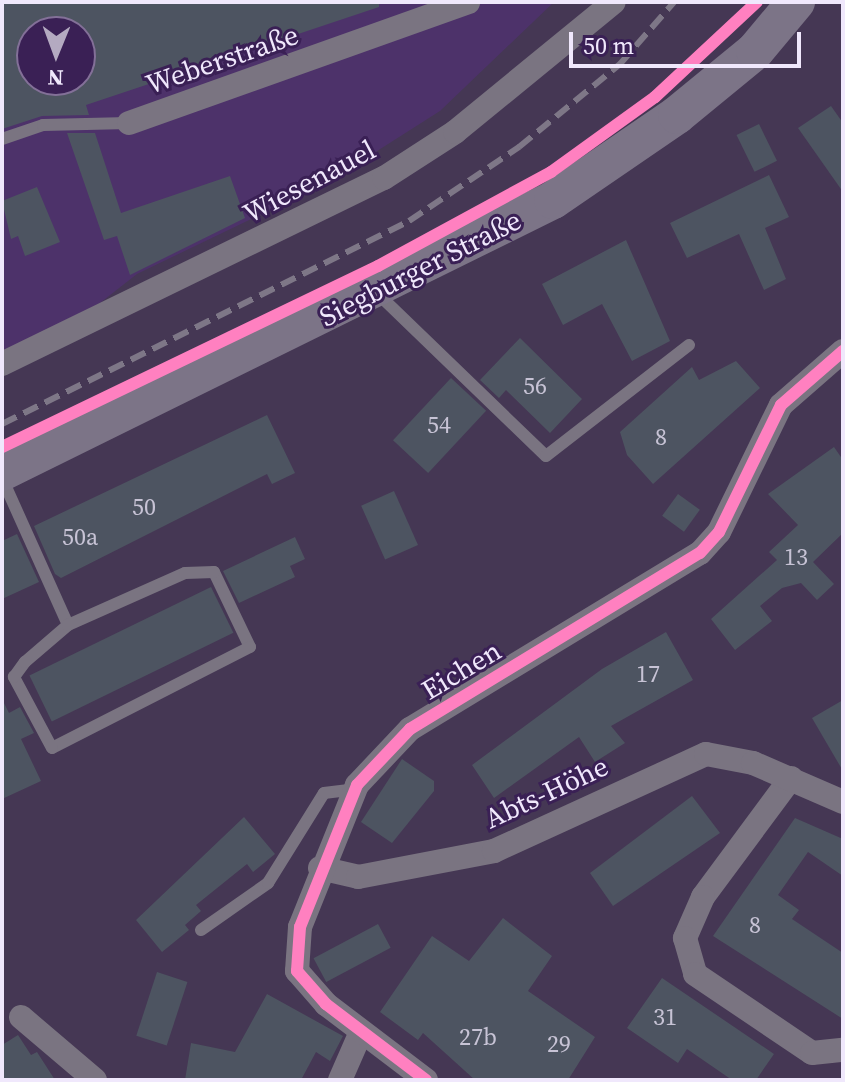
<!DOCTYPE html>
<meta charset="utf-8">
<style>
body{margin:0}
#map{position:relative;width:845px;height:1082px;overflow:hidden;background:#453754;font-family:"Source Serif 4",serif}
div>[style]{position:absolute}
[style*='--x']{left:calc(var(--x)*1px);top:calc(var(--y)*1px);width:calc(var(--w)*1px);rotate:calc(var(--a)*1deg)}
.built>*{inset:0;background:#4d326a}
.building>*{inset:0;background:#4d5461;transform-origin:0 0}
.service>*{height:12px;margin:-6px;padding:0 6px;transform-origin:6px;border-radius:6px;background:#7a7481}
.minor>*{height:24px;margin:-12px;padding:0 12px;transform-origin:12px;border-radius:12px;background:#7a7481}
.primary>*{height:38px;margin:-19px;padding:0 19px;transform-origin:19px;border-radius:19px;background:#7c7487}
.rail>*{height:6px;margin-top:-3px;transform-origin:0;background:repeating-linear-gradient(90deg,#7e7787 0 16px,transparent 0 24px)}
.cycleway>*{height:12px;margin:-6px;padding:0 6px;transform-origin:6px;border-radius:6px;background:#ff80c0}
span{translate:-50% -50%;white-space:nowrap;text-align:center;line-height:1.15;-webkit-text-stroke:6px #3a2055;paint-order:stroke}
.number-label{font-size:24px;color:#c7c3d5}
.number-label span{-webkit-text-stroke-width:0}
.street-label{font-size:28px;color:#f0e8fc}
.frame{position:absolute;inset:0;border:4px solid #f0e8fc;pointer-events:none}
.north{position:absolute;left:16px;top:16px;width:80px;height:80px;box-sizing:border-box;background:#3a2055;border:2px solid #837098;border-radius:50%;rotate:181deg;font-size:22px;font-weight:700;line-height:32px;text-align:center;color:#f0e8fc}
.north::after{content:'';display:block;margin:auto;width:28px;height:36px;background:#b4aac1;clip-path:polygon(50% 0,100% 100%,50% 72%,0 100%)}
.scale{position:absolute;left:569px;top:32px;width:232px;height:36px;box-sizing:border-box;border:4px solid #f0e8fc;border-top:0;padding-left:10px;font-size:24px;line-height:28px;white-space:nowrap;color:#f0e8fc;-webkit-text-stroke:6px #3a2055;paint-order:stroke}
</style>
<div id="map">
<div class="built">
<i style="clip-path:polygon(evenodd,2px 2px,554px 2px,440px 111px,330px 181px,137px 274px,100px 303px,2px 352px,2px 2px,32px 32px,80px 32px,80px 80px,32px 80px,32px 32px)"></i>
</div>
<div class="building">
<i style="clip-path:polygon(evenodd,2px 2px,379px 2px,379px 7px,86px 105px,89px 115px,42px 116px,2px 129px,2px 2px,32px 32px,80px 32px,80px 80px,32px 80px,32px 32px)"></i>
<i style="clip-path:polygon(831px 106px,843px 123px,843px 192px,798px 128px)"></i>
<i style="left:759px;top:124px;width:41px;height:25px;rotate:64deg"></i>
<i style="clip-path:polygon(67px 133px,95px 133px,121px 213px,230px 176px,245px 218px,130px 275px,117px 236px,104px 240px)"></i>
<i style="clip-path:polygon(769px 175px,789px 217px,765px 228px,786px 279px,764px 290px,739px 234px,687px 258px,670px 223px)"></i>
<i style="clip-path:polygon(37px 187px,60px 242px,25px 256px,18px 236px,11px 239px,2px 201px)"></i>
<i style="clip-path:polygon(626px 240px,670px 341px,632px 361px,602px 304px,563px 325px,542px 284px)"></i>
<i style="clip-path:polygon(520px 338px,582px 399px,550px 433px,506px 390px,499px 398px,480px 380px)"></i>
<i style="clip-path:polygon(736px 361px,760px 388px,653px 484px,627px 455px,620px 432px,692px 367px,699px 380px)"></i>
<i style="left:451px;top:378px;width:48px;height:85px;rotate:43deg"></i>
<i style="clip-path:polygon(267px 415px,295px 473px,272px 484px,267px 474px,61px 578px,55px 574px,34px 526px)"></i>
<i style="clip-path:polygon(834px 447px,843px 460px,843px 533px,813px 562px,834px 584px,817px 600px,801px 583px,782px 588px,760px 606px,772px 621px,735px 650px,711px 619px,777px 560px,769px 552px,798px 525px,768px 494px)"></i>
<i style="left:394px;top:491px;width:59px;height:36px;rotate:66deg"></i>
<i style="left:678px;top:494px;width:27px;height:27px;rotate:36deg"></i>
<i style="clip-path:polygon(17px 534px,39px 582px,2px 599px,2px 541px)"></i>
<i style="clip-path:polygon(295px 537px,305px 559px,290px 566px,295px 577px,239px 603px,223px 571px)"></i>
<i style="left:211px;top:587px;width:51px;height:202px;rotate:64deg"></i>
<i style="clip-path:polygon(666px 632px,693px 680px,611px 726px,625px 743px,595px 762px,579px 737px,494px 798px,472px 765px,602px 669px)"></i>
<i style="clip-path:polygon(2px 699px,9px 713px,20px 707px,34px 733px,21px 739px,41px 781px,2px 799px)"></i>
<i style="clip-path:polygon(843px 700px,843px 771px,812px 718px)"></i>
<i style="clip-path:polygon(402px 759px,434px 781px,434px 791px,392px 843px,361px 822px)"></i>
<i style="clip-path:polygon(692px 796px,720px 833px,613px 906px,590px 873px)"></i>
<i style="clip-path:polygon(244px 817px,275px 854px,253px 872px,247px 864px,196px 905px,201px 911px,185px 925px,189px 930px,162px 952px,136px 920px)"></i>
<i style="clip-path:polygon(795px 818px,843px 839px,843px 876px,808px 852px,778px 895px,799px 910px,792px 919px,843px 953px,843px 1019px,713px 936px)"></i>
<i style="clip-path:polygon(503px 918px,552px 956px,528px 991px,595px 1037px,568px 1080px,475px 1080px,423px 1033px,418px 1040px,380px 1012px,432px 936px,469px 961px)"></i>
<i style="left:378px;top:924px;width:27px;height:73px;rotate:62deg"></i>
<i style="left:157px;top:972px;width:32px;height:67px;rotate:18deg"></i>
<i style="clip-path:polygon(662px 978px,774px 1054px,756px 1080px,732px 1080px,687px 1049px,678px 1063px,627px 1028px)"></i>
<i style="clip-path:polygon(267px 994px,343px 1036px,330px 1061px,316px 1052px,301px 1080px,185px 1080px,191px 1043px,235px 1052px)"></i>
<i style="clip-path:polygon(18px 1035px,31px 1055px,37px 1052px,55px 1080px,2px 1080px,2px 1045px)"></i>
</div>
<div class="service">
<i style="--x:2;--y:139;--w:43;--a:-18.9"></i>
<i style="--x:43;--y:125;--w:86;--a:-1.3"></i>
<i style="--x:376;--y:292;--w:236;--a:44"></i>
<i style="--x:546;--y:456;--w:181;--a:-37.8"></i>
<i style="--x:2;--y:478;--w:161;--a:65.8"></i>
<i style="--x:214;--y:572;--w:83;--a:64.4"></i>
<i style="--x:250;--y:647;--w:222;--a:153"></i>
<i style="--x:52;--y:748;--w:81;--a:-118.2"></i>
<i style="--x:14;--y:677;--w:19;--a:-54"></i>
<i style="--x:25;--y:662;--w:57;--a:-40.7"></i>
<i style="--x:68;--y:625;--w:128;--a:-24"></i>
<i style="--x:185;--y:573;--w:29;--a:-2"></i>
<i style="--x:201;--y:930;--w:82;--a:-35"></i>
<i style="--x:268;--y:883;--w:106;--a:-58.1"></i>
<i style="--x:324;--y:793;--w:31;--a:-7"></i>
</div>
<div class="minor">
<i style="--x:129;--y:123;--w:360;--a:-19.6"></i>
<i style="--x:2;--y:364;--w:425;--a:-26"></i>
<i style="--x:384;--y:178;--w:85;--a:-32.9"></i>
<i style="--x:455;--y:132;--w:205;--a:-39.3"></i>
<i style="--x:791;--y:778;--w:148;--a:126.5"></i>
<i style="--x:703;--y:897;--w:45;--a:113.7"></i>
<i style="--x:685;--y:938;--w:37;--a:74"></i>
<i style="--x:695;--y:974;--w:141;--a:34"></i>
<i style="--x:812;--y:1053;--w:31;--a:-6"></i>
<i style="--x:320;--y:868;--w:39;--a:13"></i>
<i style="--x:358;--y:877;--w:138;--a:-10.8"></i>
<i style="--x:494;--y:851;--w:233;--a:-24.6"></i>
<i style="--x:706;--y:754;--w:48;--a:10.8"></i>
<i style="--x:753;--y:763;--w:98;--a:23.4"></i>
<i style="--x:21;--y:1017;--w:97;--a:40.4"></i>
<i style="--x:340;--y:1080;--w:52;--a:-66.4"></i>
<i style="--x:426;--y:1080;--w:126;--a:-142.8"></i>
<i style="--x:326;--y:1004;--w:44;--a:-131.3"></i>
<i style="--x:297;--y:971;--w:44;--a:-86.1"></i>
<i style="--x:300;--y:927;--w:153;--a:-68.1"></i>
<i style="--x:357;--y:785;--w:77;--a:-46.6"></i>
<i style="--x:410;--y:729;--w:339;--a:-31.3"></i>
<i style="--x:700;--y:553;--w:28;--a:-48"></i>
<i style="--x:719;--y:532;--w:141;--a:-64"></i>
<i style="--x:781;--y:405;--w:82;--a:-41.1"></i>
</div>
<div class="primary">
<i style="--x:2;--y:472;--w:614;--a:-26.27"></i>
<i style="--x:553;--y:200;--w:150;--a:-34.4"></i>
<i style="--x:677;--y:115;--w:101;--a:-39.4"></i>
<i style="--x:755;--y:51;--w:64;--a:-50.1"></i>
</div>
<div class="rail">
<i style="--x:2;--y:424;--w:455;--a:-26.5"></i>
<i style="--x:409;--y:221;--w:133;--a:-33.9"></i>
<i style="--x:519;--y:147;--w:131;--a:-39.4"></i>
<i style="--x:620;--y:64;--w:82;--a:-48.9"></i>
</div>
<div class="cycleway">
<i style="--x:2;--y:447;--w:417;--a:-25.7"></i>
<i style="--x:378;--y:266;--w:197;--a:-28.5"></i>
<i style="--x:551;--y:172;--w:128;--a:-35.8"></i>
<i style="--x:655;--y:97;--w:139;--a:-43"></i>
<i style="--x:426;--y:1080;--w:126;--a:-142.8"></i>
<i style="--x:326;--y:1004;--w:44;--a:-131.3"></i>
<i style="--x:297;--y:971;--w:44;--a:-86.1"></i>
<i style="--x:300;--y:927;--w:153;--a:-68.1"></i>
<i style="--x:357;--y:785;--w:77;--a:-46.6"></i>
<i style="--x:410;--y:729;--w:339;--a:-31.3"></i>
<i style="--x:700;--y:553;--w:28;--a:-48"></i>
<i style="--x:719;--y:532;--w:141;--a:-64"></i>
<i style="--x:781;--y:405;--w:82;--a:-41.1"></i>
</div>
<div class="number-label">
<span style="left:535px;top:386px">56</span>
<span style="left:439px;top:425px">54</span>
<span style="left:661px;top:437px">8</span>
<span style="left:144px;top:507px">50</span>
<span style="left:80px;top:537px">50a</span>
<span style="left:796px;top:557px">13</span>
<span style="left:648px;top:674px">17</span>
<span style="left:755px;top:925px">8</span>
<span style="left:665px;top:1017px">31</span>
<span style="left:478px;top:1037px">27b</span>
<span style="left:559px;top:1044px">29</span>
</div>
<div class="street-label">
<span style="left:222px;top:59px;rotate:-19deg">Weberstraße</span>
<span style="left:309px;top:181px;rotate:-28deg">Wiesenauel</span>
<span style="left:420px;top:268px;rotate:-27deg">Siegburger Straße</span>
<span style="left:461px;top:670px;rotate:-31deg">Eichen</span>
<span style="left:546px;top:792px;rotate:-25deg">Abts-Höhe</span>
</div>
<div class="frame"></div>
<div class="north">N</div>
<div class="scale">50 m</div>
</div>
